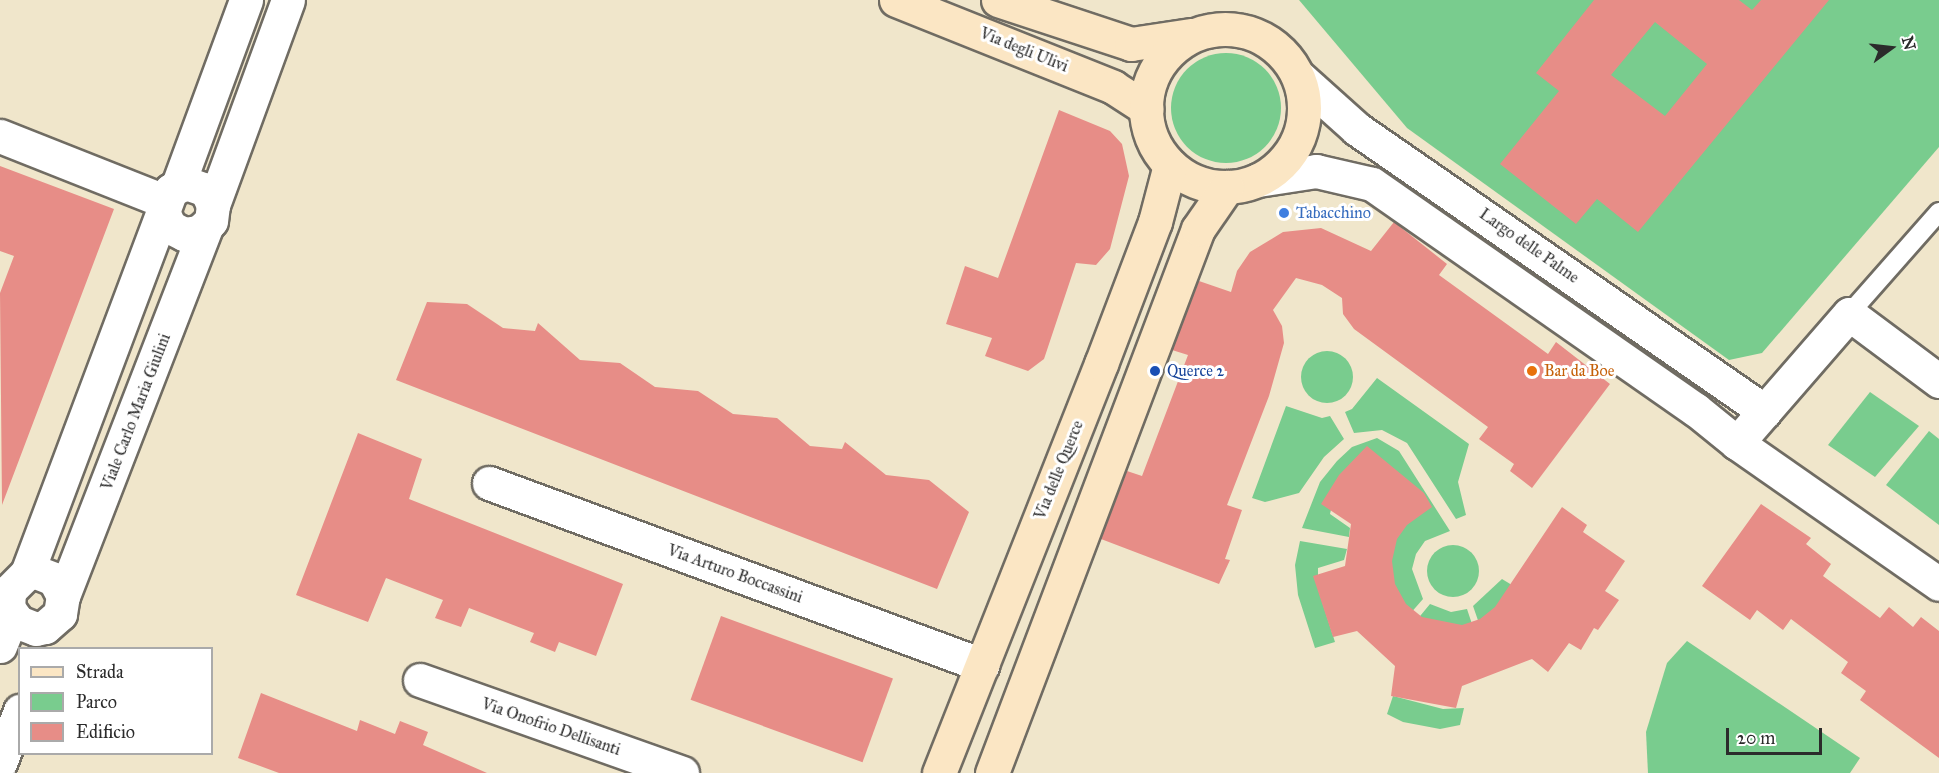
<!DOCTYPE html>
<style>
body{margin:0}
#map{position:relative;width:1939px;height:773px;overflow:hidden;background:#f0e6cb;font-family:"IM FELL Great Primer",serif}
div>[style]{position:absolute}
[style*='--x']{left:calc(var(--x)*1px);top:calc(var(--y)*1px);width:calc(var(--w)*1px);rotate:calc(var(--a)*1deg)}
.green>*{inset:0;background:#79cc8e}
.round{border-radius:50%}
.building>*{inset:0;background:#e78d87;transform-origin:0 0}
.roads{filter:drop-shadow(2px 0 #706c63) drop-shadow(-2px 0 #706c63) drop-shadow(0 2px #706c63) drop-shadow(0 -2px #706c63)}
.lane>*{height:18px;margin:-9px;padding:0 9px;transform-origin:9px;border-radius:9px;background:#fff}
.street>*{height:33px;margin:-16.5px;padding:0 16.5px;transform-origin:16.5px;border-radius:16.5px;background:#fff}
.secondary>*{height:33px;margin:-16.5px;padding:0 16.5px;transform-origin:16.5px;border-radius:16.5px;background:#fbe6c4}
.secondary>.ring{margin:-16.5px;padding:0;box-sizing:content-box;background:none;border:33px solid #fbe6c4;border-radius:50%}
.dots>*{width:16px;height:16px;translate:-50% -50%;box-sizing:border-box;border:3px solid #fff;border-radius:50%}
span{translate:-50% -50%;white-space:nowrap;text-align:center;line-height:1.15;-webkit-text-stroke:6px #fff;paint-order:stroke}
.street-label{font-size:16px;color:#2b2b2b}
.shop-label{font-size:16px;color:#366cbe}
.left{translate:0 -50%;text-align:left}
.transit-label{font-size:16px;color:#164399}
.food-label{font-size:16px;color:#c56008}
.legend{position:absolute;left:18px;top:647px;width:195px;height:108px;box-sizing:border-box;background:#fff;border:2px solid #aaa;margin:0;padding:8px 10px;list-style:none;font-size:18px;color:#2b2b2b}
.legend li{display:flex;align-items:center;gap:12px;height:30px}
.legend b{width:30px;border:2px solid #aaa}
.north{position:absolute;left:1861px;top:18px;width:60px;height:60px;-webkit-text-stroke:4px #fff;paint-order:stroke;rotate:75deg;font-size:16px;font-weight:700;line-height:24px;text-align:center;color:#2b2b2b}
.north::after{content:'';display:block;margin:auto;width:21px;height:27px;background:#2b2b2b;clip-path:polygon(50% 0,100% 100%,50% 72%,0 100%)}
.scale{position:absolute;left:1726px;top:728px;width:96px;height:27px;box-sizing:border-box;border:3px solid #2b2b2b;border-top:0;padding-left:8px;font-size:18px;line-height:21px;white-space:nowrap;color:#2b2b2b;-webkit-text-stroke:4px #fff;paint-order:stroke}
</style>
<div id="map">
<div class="green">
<i style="clip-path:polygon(1299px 0,1939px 0,1939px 147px,1762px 353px,1729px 360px,1407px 128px)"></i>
<i class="round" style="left:1171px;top:53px;width:110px;height:110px"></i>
<i class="round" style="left:1301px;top:351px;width:52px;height:52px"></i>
<i style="clip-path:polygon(1377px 378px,1469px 444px,1458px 482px,1466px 515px,1456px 519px,1407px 443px,1382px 430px,1354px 433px,1345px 412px,1352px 409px)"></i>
<i style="clip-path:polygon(1870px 392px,1919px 426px,1875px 477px,1828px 445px)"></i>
<i style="clip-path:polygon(1286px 406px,1322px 418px,1330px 416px,1344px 439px,1324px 457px,1299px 493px,1265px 502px,1252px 498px)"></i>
<i style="clip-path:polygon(1929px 431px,1939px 439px,1939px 525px,1886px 485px)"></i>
<i style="clip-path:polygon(1377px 438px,1399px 451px,1450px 531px,1425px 541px,1416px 554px,1412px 569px,1423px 599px,1409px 615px,1334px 497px,1330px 514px,1350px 528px,1349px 537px,1302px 528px,1320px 482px,1337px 461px,1352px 447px)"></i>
<i style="clip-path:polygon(1300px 541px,1347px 549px,1344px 560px,1318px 568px,1318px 589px,1335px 642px,1315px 648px,1298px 595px,1295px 565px)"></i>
<i class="round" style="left:1427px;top:545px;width:52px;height:52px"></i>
<i style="clip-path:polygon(1502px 579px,1520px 590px,1481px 629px,1473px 606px)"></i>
<i style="clip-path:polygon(1430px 604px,1451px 612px,1467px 609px,1474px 630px,1416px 621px)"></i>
<i style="clip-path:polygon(1687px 641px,1860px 758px,1850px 773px,1648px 773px,1646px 732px,1667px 663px)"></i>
<i style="clip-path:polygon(1393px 696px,1443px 709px,1464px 708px,1460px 725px,1440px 729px,1403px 722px,1387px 714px)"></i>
</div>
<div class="building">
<i style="clip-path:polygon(evenodd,1594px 0,1739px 0,1752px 10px,1761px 0,1829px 0,1638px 232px,1597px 199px,1576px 224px,1500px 164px,1559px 91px,1536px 73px,1594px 0,1655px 22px,1707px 64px,1665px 116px,1611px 75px,1655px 22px)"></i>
<i style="clip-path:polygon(1059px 110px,1110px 131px,1122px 144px,1129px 176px,1110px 249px,1096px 265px,1076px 263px,1044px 359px,1028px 371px,985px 356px,992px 338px,946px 324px,965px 266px,998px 278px)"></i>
<i style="clip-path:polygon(0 166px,114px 209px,2px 505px,0 293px,14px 256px,0 251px)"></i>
<i style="clip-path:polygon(1394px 222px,1447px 264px,1439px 275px,1548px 354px,1556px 342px,1610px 384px,1532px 488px,1510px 471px,1514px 464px,1479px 439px,1488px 427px,1354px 329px,1343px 314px,1342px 298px,1322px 285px,1296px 278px,1273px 310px,1282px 326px,1284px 343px,1269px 396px,1227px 505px,1242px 510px,1225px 559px,1230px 560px,1219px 584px,1101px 539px,1127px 471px,1142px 476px,1188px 355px,1172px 350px,1199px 281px,1231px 292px,1237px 271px,1250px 252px,1283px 232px,1321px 228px,1371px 251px)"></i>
<i style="clip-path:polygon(427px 302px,467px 304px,503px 328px,535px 331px,538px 323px,580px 360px,620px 363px,655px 387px,698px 391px,733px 414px,777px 418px,810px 446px,842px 449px,845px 442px,886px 475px,929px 480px,969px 512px,937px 589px,396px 380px)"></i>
<i style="clip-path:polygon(358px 433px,422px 459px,409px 499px,623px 584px,596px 656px,559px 642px,555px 652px,530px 642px,534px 633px,469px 608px,461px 627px,435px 618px,443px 600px,386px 578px,368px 622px,296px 595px)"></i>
<i style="clip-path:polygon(1367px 446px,1424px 493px,1432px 507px,1407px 525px,1397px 539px,1392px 561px,1395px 584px,1406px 604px,1422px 617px,1462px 625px,1480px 619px,1495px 607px,1562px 507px,1587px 525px,1583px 532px,1625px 561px,1605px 591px,1619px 600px,1598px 630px,1594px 628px,1581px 650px,1569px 643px,1548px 672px,1532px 659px,1462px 686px,1456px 708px,1391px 696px,1395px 666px,1357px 631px,1333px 637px,1313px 576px,1345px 566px,1351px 524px,1321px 504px,1339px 475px)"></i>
<i style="clip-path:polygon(1761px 504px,1811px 538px,1806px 544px,1831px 564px,1823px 576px,1880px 618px,1889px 607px,1913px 627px,1921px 617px,1939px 631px,1939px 758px,1860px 700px,1866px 691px,1841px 673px,1848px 662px,1791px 619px,1783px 630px,1757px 610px,1750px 620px,1702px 586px)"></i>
<i style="left:721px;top:616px;width:183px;height:89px;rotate:20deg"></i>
<i style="clip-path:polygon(261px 693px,357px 731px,360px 720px,395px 734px,400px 721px,428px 732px,423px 745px,487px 773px,279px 773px,238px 758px)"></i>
</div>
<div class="roads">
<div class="lane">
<i style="--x:1849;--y:314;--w:136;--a:-48.6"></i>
</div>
<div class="street">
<i style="--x:1298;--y:76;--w:79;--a:41.9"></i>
<i style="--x:1357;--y:129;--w:496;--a:34.7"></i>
<i style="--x:0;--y:136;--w:176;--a:21.6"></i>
<i style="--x:1258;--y:180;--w:59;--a:-8.8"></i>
<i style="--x:1316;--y:171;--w:57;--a:13.1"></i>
<i style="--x:1372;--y:184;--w:394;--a:34.9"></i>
<i style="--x:1695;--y:409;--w:54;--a:39"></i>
<i style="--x:178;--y:185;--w:197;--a:-69.8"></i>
<i style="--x:213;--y:205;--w:17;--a:-115"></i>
<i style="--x:206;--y:190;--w:21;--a:-161"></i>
<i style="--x:186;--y:183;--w:17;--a:155"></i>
<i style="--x:171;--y:190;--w:23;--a:110"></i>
<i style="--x:163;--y:212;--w:17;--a:65"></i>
<i style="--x:170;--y:227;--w:16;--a:27"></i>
<i style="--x:184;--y:234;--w:15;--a:-8"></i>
<i style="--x:199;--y:232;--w:16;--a:-43"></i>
<i style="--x:211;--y:221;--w:16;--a:-83"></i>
<i style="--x:213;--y:205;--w:218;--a:-69.9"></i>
<i style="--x:1939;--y:381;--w:112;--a:-143.3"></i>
<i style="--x:1849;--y:314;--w:171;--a:131"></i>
<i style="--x:1737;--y:443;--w:246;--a:34.9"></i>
<i style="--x:489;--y:483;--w:526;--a:20.26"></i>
<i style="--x:27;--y:573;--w:386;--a:-69.4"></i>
<i style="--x:63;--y:596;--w:19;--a:-118"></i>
<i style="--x:54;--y:579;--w:19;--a:-159"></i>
<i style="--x:36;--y:572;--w:9;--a:174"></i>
<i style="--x:27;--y:573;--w:25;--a:135"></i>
<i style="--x:9;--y:591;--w:17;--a:93"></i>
<i style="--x:8;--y:608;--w:17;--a:54"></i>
<i style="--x:18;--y:622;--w:19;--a:21"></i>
<i style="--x:36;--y:629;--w:9;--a:-13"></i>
<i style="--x:45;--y:627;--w:20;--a:-41"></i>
<i style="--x:60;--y:614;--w:18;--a:-81"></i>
<i style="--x:63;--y:596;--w:396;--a:-68.8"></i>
<i style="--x:0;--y:646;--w:32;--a:-68"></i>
<i style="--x:420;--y:680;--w:278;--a:19.5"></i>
<i style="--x:0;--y:763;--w:56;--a:-69"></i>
</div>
<div class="secondary">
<i style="--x:896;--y:0;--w:234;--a:21.8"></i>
<i style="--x:1113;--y:87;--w:40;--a:32.9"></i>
<i style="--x:998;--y:0;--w:140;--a:18.3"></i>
<i style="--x:1131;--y:44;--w:62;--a:-8.4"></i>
<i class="ring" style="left:1146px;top:29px;width:125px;height:125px"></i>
<i style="--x:939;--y:773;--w:440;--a:-68.4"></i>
<i style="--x:1101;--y:364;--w:152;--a:-69.2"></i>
<i style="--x:1155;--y:222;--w:59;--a:-75.3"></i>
<i style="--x:992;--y:773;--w:582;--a:-69.26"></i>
<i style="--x:1198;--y:229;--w:51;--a:-55.4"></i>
</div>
</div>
<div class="dots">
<i style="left:1284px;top:213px;background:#3f7fe0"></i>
<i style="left:1155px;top:371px;background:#1a4fb4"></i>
<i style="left:1532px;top:371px;background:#e8710a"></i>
</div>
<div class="street-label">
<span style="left:1024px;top:50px;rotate:22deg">Via degli Ulivi</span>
<span style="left:1529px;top:246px;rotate:35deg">Largo delle Palme</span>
<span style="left:136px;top:412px;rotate:-69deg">Viale Carlo Maria Giulini</span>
<span style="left:1059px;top:470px;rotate:-68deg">Via delle Querce</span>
<span style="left:735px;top:574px;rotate:20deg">Via Arturo Boccassini</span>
<span style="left:551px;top:727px;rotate:19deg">Via Onofrio Dellisanti</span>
</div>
<div class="shop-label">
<span class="left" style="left:1296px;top:213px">Tabacchino</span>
</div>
<div class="transit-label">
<span class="left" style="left:1167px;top:371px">Querce 2</span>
</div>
<div class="food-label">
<span class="left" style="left:1544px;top:371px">Bar da Boe</span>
</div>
<ul class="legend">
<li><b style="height:8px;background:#fbe6c4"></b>Strada</li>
<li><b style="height:16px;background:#79cc8e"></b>Parco</li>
<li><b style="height:16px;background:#e78d87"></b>Edificio</li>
</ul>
<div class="north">N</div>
<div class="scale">20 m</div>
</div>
